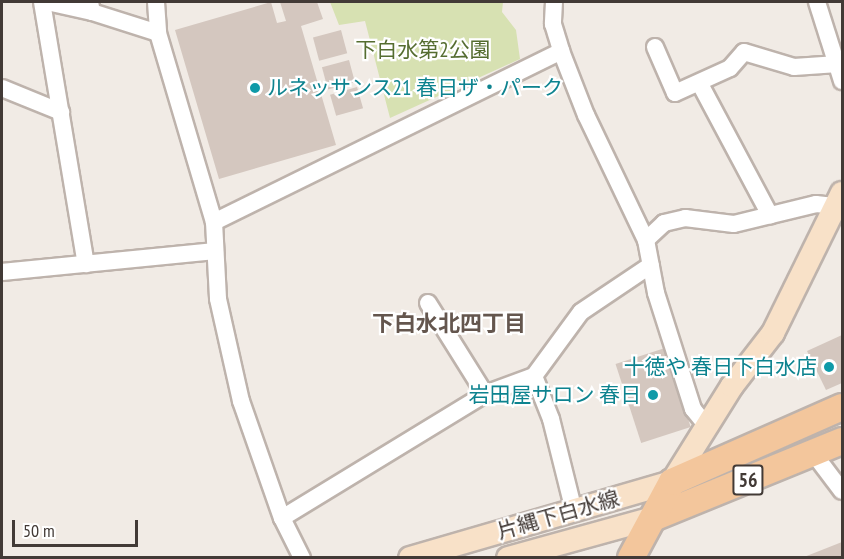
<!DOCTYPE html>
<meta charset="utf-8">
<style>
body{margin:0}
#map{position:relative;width:844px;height:559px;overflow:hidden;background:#f1ebe5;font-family:"PT Sans Narrow","Noto Sans JP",sans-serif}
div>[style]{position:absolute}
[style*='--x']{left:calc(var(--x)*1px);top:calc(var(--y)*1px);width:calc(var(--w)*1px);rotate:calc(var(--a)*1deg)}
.green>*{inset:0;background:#d7e1b2}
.building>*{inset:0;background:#d4c7bf;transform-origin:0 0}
.roads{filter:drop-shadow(2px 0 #beb3ac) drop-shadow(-2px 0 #beb3ac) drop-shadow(0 2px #beb3ac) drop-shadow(0 -2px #beb3ac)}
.street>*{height:16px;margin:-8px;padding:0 8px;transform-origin:8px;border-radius:8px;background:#fff}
.secondary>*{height:22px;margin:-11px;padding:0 11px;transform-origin:11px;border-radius:11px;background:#f8e1c8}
.primary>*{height:26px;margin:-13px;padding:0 13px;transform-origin:13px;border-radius:13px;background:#f3c69c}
.dots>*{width:16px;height:16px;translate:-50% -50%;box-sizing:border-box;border:3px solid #fff;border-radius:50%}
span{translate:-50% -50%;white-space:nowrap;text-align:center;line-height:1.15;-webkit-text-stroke:4.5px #fff;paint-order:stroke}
.shield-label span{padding:2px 4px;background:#fff;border:2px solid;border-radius:4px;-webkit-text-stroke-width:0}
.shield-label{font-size:20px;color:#423a36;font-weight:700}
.park-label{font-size:21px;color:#556d30}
.culture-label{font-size:21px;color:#0d838f}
.left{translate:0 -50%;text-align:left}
.right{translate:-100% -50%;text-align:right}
.street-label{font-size:21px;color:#423a36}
.neighbourhood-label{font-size:22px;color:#64564e;font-weight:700}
.frame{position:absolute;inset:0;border:3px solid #423a36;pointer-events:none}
.scale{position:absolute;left:12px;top:520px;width:126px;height:27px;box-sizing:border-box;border:3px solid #423a36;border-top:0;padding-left:8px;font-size:18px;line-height:21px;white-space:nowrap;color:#423a36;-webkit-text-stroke:4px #fff;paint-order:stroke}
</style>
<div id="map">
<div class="green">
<i style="clip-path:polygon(330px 2px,503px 2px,502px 12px,516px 30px,520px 59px,390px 118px,365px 21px,339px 25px)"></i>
</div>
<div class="building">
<i style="clip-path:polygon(271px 2px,277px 23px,286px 21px,280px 2px,317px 2px,323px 19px,301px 26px,336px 145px,219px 179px,175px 30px)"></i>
<i style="left:341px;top:30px;width:24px;height:29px;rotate:75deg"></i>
<i style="left:349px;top:60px;width:23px;height:28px;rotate:75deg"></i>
<i style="left:357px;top:87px;width:22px;height:28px;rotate:74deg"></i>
<i style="clip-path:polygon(842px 335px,842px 383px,826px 390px,807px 351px)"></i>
<i style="left:665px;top:348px;width:83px;height:52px;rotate:72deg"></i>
<i style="clip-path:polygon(842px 542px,842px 558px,804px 558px,804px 557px)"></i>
</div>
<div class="roads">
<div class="street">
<i style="--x:42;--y:2;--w:266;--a:80.5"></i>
<i style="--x:47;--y:2;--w:46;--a:12.5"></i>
<i style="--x:90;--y:2;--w:10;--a:79"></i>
<i style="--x:92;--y:12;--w:69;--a:17.7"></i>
<i style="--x:156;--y:2;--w:31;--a:86"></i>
<i style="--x:158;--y:33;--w:197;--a:73.5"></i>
<i style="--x:214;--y:222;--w:77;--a:87"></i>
<i style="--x:218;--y:299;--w:105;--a:77.3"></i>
<i style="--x:241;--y:401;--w:124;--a:70.7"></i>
<i style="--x:282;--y:518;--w:45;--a:63.4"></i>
<i style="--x:554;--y:2;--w:22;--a:93"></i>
<i style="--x:553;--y:24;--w:28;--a:73"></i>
<i style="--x:561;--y:51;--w:69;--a:68.7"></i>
<i style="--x:586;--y:115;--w:139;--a:64.4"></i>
<i style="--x:646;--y:240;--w:54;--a:79.3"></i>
<i style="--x:656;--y:293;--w:122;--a:72.3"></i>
<i style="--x:693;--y:409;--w:21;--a:51"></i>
<i style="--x:817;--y:2;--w:83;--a:72.4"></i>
<i style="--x:655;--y:47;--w:50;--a:66.5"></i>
<i style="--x:675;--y:93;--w:60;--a:-24.4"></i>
<i style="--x:730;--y:68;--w:21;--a:-49"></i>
<i style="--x:744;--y:52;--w:52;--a:16.7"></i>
<i style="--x:794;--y:67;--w:44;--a:-3.9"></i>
<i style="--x:700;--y:84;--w:149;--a:61.9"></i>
<i style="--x:2;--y:88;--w:64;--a:22.1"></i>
<i style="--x:214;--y:222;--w:387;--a:-26.2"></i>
<i style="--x:646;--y:240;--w:25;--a:-43"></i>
<i style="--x:664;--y:223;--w:22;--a:-13"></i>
<i style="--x:685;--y:218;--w:49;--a:7"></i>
<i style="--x:734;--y:224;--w:84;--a:-13.7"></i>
<i style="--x:816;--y:204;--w:18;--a:6"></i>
<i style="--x:2;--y:272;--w:214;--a:-5.6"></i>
<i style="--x:428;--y:303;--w:107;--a:57.9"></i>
<i style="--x:534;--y:376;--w:46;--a:68.4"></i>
<i style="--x:551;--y:419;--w:95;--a:76"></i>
<i style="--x:814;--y:454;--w:46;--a:52.9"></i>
<i style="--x:282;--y:518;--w:238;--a:-31.4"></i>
<i style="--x:485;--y:394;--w:52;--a:-20.2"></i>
<i style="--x:534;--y:376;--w:79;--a:-53.7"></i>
<i style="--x:581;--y:312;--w:84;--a:-33.9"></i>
</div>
<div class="secondary">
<i style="--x:410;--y:558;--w:273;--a:-16.2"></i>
<i style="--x:672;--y:482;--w:113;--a:-58"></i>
<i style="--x:732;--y:386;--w:67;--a:-52.3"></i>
<i style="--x:773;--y:333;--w:156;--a:-63.8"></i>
<i style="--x:508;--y:558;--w:150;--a:-15.4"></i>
</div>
<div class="primary">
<i style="--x:653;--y:518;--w:204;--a:-22.2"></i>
<i style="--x:631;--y:558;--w:86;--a:-61.7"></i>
<i style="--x:672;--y:482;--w:186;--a:-23.8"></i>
</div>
</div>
<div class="dots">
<i style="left:255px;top:88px;background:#0f9aa8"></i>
<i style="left:829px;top:367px;background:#0f9aa8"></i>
<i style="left:653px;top:395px;background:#0f9aa8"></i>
</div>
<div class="shield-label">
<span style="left:748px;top:480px">56</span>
</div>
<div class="park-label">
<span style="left:423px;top:50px">下白水第2公園</span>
</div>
<div class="culture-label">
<span class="left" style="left:267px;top:88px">ルネッサンス21 春日ザ・パーク</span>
<span class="right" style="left:817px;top:367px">十徳や 春日下白水店</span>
<span class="right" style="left:641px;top:395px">岩田屋サロン 春日</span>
</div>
<div class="street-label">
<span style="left:558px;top:515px;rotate:-16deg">片縄下白水線</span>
</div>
<div class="neighbourhood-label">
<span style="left:449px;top:324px">下白水北四丁目</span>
</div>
<div class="frame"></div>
<div class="scale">50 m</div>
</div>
